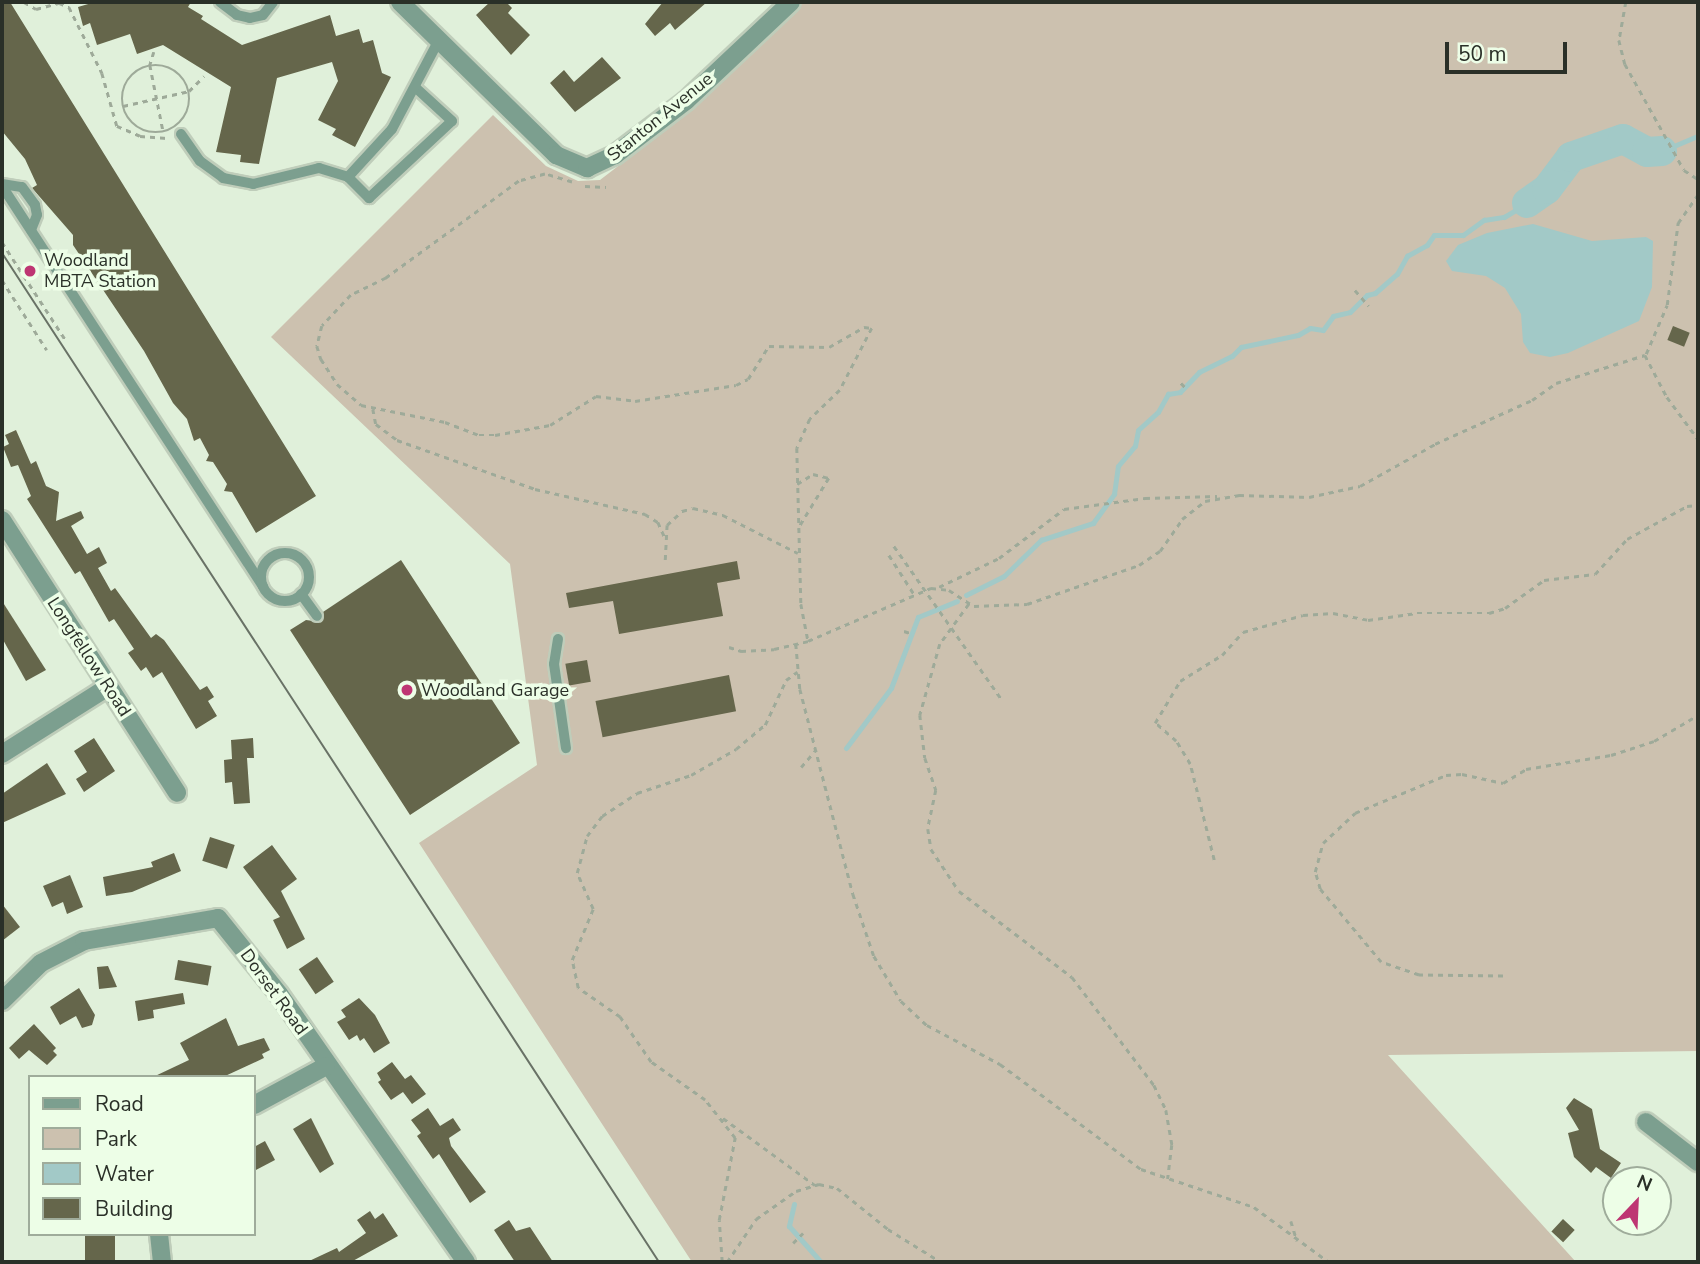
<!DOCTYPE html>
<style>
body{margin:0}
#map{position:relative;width:1700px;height:1264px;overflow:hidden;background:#e0f0da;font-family:"Nunito Sans",sans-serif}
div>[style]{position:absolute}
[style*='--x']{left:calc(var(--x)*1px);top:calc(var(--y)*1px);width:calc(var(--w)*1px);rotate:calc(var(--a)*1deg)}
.green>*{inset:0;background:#ccc1af}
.water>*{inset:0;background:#a2c9c7}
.stream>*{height:5px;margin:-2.5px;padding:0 2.5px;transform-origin:2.5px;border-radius:2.5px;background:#a2c9c7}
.river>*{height:30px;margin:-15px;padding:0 15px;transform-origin:15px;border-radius:15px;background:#a2c9c7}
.building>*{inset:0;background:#65664b;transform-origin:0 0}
.path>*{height:2.5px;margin-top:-1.25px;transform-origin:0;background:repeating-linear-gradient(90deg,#9eaa99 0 5px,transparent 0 10px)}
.path>.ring{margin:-1.25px;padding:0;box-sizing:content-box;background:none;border:2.5px solid #9eaa99;border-radius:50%}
.roads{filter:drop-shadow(2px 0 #bfcdba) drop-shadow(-2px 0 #bfcdba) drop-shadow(0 2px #bfcdba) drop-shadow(0 -2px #bfcdba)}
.service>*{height:10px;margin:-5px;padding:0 5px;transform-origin:5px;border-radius:5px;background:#7c9f8f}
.service>.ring{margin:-5px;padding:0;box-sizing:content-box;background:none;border:10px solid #7c9f8f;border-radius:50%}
.minor>*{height:18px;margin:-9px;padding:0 9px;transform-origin:9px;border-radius:9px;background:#7c9f8f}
.tram>*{height:2px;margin:-1px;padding:0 1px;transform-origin:1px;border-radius:1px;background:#697266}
.path-bridge>*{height:2.5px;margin-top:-1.25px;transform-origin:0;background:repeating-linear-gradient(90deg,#9eaa99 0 5px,transparent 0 10px)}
.dots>*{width:19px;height:19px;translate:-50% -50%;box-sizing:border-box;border:4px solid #edfee7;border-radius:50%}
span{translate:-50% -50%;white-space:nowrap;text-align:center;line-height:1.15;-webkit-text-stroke:7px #edfee7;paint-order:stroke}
.street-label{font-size:18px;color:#2a3028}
.poi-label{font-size:18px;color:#2a3028}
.left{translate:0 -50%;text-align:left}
.frame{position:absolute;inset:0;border:4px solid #2a3028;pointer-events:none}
.legend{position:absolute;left:28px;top:1075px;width:228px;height:161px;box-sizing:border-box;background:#edfee7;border:2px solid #9fac9b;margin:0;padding:9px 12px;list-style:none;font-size:21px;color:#2a3028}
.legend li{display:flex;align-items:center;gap:14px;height:35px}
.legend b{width:35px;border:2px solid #9fac9b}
.north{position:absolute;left:1602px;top:1166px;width:70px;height:70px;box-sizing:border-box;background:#edfee7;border:2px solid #9fac9b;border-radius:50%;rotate:23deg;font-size:19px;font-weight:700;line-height:28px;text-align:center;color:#2a3028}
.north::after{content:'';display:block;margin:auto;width:24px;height:32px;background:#be3673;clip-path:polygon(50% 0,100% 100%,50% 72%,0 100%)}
.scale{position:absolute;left:1445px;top:42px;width:122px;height:32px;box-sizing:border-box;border:4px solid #2a3028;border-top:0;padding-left:9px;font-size:21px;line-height:24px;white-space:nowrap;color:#2a3028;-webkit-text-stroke:5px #edfee7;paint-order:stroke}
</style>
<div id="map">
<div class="green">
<i style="clip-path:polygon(802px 2px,1698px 2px,1698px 1051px,1388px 1055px,1576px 1262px,692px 1262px,419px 843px,537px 765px,510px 564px,271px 337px,493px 115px,546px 166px,578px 181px,600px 180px,691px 110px)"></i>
</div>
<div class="water">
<i style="clip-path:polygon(1533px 224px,1592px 241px,1646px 237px,1653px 241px,1652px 287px,1639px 321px,1568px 353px,1550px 357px,1530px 353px,1523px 342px,1521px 314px,1505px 288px,1486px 276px,1452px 271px,1446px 261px,1458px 245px,1487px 233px)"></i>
</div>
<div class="stream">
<i style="--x:1662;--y:151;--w:39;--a:-23"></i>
<i style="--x:966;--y:595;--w:42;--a:-26.6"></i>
<i style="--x:1004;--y:576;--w:52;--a:-44.2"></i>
<i style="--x:1041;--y:540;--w:55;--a:-18.1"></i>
<i style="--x:1093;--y:523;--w:36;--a:-54"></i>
<i style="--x:1114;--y:494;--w:28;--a:-82"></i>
<i style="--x:1118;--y:466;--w:26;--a:-50"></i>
<i style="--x:1135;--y:446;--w:16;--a:-79"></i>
<i style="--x:1138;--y:430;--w:27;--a:-42"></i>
<i style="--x:1158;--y:412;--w:21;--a:-61"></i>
<i style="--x:1168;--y:394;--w:12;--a:-9"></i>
<i style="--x:1180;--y:392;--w:28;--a:-46"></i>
<i style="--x:1199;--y:372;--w:37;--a:-26"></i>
<i style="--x:1232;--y:356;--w:13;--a:-45"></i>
<i style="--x:1241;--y:347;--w:58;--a:-11.9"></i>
<i style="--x:1298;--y:335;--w:14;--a:-30"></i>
<i style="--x:1310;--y:328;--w:13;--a:9"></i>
<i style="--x:1323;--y:330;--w:17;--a:-54"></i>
<i style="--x:1333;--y:316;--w:17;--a:-13"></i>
<i style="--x:1350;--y:312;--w:24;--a:-45"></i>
<i style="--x:1367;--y:295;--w:8;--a:-14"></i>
<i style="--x:1375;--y:293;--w:29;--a:-41"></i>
<i style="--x:1397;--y:274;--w:21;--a:-61"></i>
<i style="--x:1407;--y:256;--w:23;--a:-29"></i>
<i style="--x:1427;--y:245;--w:12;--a:-55"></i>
<i style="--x:1434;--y:235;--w:29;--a:0"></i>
<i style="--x:1463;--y:235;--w:26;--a:-36"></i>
<i style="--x:1484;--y:220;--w:20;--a:-9"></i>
<i style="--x:1504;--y:217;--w:27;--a:-31"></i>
<i style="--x:846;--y:748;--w:75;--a:-53.1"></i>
<i style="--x:891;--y:688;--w:76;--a:-69.2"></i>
<i style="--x:918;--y:617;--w:42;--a:-22.3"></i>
<i style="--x:794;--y:1204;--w:23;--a:103"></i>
<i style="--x:789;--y:1226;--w:48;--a:48.4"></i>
</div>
<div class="river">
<i style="--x:1527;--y:203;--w:24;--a:-35"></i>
<i style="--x:1547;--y:189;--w:40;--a:-53"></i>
<i style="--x:1571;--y:157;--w:55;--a:-19.1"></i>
<i style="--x:1623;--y:139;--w:27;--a:28"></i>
<i style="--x:1647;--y:152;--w:15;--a:-4"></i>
</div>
<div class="building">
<i style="clip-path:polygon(2px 2px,10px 2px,316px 496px,256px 533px,232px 492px,224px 491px,227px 484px,213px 462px,206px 461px,209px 455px,200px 438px,194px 441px,187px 419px,173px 403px,144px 351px,73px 245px,73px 235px,32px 188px,37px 185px,25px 159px,2px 131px)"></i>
<i style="clip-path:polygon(95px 2px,191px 2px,188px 7px,203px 16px,201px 19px,242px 45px,330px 15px,336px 36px,359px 29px,363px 43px,373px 40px,382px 73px,391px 77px,355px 147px,332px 135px,336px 129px,318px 120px,338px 81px,332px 62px,277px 78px,259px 164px,240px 162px,241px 155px,216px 152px,231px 87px,163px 45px,137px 54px,130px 34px,97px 45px,90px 23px,83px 26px,78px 7px)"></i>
<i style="clip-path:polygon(490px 2px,506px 2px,512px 8px,508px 13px,530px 35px,511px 55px,476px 15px)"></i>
<i style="clip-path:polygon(663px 2px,707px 2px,675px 30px,670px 23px,655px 36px,645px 24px)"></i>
<i style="clip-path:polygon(602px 57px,621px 78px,575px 112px,550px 83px,564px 70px,574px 82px)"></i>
<i style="left:1673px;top:326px;width:18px;height:15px;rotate:22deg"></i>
<i style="clip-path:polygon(16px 430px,31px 464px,36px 461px,46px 486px,59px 492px,56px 521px,81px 511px,84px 518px,71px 526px,87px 554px,99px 547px,107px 563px,98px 568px,111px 591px,115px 588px,151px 638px,156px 634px,164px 640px,200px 690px,207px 686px,214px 697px,208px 701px,217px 716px,196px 729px,162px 672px,153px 678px,146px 667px,141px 671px,128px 653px,134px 649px,114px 619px,109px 622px,80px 571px,75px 574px,27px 499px,31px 496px,18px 465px,11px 467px,3px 447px,9px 444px,5px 435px)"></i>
<i style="clip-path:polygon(401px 560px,520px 743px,410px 815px,290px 630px,306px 620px,321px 622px,323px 612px)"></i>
<i style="clip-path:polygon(737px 561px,740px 579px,717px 583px,723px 616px,619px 634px,613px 601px,569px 608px,566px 593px)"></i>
<i style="clip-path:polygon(2px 601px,46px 670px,26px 681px,2px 638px)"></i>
<i style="left:587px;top:660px;width:22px;height:22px;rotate:80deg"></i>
<i style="left:729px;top:675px;width:37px;height:136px;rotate:79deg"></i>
<i style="clip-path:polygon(94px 738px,115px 771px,84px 792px,76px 779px,87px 772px,74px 751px)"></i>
<i style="clip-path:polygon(253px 738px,254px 758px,247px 758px,250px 803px,234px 804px,232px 782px,225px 783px,224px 760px,232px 759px,231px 740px)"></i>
<i style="clip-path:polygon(47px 763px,66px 794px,2px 823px,2px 794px)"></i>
<i style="left:210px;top:837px;width:26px;height:25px;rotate:18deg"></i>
<i style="clip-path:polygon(272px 845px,297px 879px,281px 891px,305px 939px,287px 949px,273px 920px,280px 917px,243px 867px)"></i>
<i style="clip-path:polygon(174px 853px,181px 871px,132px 892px,106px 896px,103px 877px,153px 867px,151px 862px)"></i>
<i style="clip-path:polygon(70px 875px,83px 907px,67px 914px,63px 902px,52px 907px,43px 886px)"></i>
<i style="clip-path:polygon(2px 904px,20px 927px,2px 941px)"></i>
<i style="left:317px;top:957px;width:30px;height:22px;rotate:56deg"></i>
<i style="left:178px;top:960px;width:34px;height:20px;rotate:10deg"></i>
<i style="clip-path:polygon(108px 966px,117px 987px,99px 989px,97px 967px)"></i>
<i style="clip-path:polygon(79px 988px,95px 1015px,92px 1025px,82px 1028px,76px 1016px,60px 1025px,50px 1007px)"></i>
<i style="clip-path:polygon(183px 993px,185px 1004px,153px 1010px,154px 1018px,138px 1021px,135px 1001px)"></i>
<i style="clip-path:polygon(359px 998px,375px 1015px,390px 1043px,374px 1053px,364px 1038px,360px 1041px,357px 1035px,349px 1040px,337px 1022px,346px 1017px,341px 1010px)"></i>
<i style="clip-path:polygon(226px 1018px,238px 1046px,264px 1038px,270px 1050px,262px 1054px,264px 1058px,223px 1077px,153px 1077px,189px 1060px,180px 1043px)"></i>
<i style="clip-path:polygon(34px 1024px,56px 1048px,53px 1051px,57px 1055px,47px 1065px,29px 1050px,19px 1059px,9px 1048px)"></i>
<i style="clip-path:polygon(392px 1062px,405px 1079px,411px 1075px,426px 1094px,412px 1104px,403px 1092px,391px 1100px,378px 1082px,381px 1080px,377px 1073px)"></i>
<i style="clip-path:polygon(1574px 1098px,1592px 1109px,1600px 1149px,1621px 1163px,1611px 1178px,1596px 1167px,1591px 1173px,1574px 1157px,1568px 1133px,1579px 1130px,1566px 1108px)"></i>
<i style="clip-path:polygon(428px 1108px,440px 1126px,453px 1118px,461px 1130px,449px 1138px,451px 1146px,486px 1192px,470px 1203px,439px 1154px,433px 1159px,417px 1136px,421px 1133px,411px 1120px)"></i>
<i style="clip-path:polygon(311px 1118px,334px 1164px,320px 1173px,293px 1129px)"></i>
<i style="clip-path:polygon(265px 1141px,275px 1160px,254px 1171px,254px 1147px)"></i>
<i style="clip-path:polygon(370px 1211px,375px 1219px,383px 1213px,398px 1236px,351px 1262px,307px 1262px,337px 1248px,339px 1252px,366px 1233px,357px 1220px)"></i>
<i style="left:1563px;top:1219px;width:16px;height:17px;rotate:43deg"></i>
<i style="clip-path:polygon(509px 1220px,516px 1231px,530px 1227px,553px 1262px,515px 1262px,494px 1230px)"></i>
<i style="left:85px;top:1234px;width:30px;height:28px"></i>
</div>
<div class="path">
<i style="--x:24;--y:2;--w:14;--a:30"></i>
<i style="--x:36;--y:9;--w:24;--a:-15"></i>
<i style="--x:59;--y:3;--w:11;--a:22"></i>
<i style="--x:69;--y:7;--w:74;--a:63.4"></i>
<i style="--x:102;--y:73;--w:55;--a:74.2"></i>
<i style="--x:117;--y:126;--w:25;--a:23"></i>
<i style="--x:140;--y:136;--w:27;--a:4"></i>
<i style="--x:1626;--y:2;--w:39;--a:100"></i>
<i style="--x:1619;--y:40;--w:25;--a:76"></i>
<i style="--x:1625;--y:64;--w:121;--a:60.9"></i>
<i style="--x:1684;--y:170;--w:17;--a:33"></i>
<i style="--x:154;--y:52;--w:14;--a:107"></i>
<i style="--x:150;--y:65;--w:66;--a:78.7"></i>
<i class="ring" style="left:122px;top:65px;width:65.5px;height:65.5px"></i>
<i style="--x:123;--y:106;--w:68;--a:-12.8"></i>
<i style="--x:189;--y:91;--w:21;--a:-45"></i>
<i style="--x:572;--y:182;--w:28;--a:-163"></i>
<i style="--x:545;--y:174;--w:27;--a:165"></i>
<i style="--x:519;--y:181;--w:165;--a:143.9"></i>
<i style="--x:386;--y:278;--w:39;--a:154"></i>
<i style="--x:351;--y:295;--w:42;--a:133.1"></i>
<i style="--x:322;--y:326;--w:21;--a:104"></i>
<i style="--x:317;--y:346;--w:14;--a:73"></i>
<i style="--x:321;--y:359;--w:30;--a:57"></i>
<i style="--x:337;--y:384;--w:32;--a:41"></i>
<i style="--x:361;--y:405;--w:86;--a:11.4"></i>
<i style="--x:445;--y:422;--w:36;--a:21"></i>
<i style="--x:479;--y:435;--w:16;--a:0"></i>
<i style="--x:495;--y:435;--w:56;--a:-10.3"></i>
<i style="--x:550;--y:425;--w:54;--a:-32.2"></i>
<i style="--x:596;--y:396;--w:39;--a:7"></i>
<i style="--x:635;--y:401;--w:102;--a:-9"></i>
<i style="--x:736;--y:385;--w:13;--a:-27"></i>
<i style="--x:748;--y:379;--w:39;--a:-58"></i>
<i style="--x:769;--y:346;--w:60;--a:1"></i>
<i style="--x:829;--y:347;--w:40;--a:-29.7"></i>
<i style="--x:864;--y:327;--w:8;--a:7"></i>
<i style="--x:872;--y:328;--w:70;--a:117.3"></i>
<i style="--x:840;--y:390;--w:42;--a:136"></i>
<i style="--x:810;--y:419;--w:32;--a:114"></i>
<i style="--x:797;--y:448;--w:156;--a:88.5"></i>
<i style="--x:801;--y:604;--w:38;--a:79"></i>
<i style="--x:585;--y:186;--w:21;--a:3"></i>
<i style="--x:2;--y:242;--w:116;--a:57"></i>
<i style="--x:2;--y:280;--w:83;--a:57.3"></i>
<i style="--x:1355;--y:290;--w:21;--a:49"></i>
<i style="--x:1646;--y:354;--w:53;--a:-66.8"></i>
<i style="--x:1667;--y:305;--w:83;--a:-82.4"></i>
<i style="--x:1678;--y:223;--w:35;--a:-55"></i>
<i style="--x:1645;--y:355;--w:47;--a:62.4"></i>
<i style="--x:1667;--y:397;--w:52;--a:53.6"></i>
<i style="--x:1181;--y:383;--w:8;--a:45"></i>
<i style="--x:373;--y:409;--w:15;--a:79"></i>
<i style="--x:376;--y:424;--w:26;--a:37"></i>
<i style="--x:397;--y:440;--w:146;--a:19.5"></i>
<i style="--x:535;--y:489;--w:113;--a:12.8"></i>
<i style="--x:645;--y:514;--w:15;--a:32"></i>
<i style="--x:658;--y:522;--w:17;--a:66"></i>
<i style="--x:797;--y:484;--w:19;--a:-32"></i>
<i style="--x:813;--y:474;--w:16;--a:14"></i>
<i style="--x:829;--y:478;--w:60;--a:121.3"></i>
<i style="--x:889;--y:555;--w:46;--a:57.3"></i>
<i style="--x:665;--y:560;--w:35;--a:-87"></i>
<i style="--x:667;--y:525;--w:21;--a:-43"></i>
<i style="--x:682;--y:511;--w:11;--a:-15"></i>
<i style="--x:693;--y:508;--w:31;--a:13"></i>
<i style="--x:723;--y:515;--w:84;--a:26.9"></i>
<i style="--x:939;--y:587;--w:67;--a:-25.8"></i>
<i style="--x:999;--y:558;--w:81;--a:-37"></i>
<i style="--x:1064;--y:509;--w:82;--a:-7.7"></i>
<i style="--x:1145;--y:498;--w:72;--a:-1.6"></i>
<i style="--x:969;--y:604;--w:49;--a:125.9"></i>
<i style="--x:940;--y:644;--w:74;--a:105.7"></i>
<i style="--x:920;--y:715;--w:43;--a:83.4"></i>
<i style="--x:925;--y:758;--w:34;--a:71"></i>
<i style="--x:936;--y:790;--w:40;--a:102"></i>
<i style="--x:928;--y:829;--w:20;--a:81"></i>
<i style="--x:931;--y:849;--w:50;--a:56.3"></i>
<i style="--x:959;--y:891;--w:142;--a:37.3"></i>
<i style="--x:1072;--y:977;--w:136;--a:52.8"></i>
<i style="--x:1154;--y:1085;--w:28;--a:64"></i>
<i style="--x:1166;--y:1110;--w:36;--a:80"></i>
<i style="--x:1172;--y:1145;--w:34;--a:97"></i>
<i style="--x:904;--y:631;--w:9;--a:18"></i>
<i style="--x:796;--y:644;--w:45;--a:84.9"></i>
<i style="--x:800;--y:689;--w:212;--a:75.5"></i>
<i style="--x:853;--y:894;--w:65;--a:71.3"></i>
<i style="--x:874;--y:956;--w:52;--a:59"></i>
<i style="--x:901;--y:1001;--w:35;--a:43"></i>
<i style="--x:927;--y:1025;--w:83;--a:28.1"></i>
<i style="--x:1000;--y:1064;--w:176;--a:36.7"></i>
<i style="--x:1141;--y:1169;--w:119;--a:18.6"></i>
<i style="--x:1254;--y:1207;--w:93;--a:36.3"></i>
<i style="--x:729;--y:647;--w:13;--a:18"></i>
<i style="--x:741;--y:651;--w:33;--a:-3"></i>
<i style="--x:774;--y:649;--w:35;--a:-13"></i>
<i style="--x:808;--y:641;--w:134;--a:-23.3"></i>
<i style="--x:931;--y:588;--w:18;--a:6"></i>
<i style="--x:949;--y:590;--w:30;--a:33"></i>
<i style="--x:974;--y:606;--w:53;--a:-2.2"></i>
<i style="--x:1027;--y:604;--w:119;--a:-19.2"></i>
<i style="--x:1139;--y:565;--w:25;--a:-34"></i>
<i style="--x:1160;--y:551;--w:39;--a:-55"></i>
<i style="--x:1182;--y:519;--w:29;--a:-38"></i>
<i style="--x:1205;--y:501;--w:35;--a:-10"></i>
<i style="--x:1239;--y:495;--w:70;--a:1.6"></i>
<i style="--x:1309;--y:497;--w:52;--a:-12.2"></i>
<i style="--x:1360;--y:486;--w:86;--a:-29.2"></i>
<i style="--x:1435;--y:444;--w:107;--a:-24.4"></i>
<i style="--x:1532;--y:400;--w:29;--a:-35"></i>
<i style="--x:1556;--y:383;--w:93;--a:-17.5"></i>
<i style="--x:801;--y:767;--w:23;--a:-49"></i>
<i style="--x:1214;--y:860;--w:99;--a:-104"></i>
<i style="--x:1190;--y:764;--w:27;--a:-121"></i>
<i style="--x:1176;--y:741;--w:28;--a:-139"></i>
<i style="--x:1155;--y:723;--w:49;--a:-59.2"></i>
<i style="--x:1180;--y:681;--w:49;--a:-31.8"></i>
<i style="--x:1222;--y:655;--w:31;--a:-48"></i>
<i style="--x:1243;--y:632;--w:62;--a:-15.8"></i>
<i style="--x:1303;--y:615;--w:30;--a:-4"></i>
<i style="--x:1333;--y:613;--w:36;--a:11"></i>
<i style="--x:1368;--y:620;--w:49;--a:-8.1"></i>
<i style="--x:1417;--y:613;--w:72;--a:0"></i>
<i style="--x:1489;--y:613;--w:17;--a:-17"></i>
<i style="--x:1505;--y:608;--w:48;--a:-35.7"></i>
<i style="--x:1544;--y:580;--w:51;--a:-6.7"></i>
<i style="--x:1595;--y:574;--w:47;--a:-47.6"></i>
<i style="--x:1627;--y:539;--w:68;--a:-28.8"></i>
<i style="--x:1687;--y:506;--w:11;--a:-5"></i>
<i style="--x:1503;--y:976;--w:84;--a:-179.3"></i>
<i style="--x:1419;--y:975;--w:40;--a:-161.1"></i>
<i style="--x:1381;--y:962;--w:95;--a:-129.9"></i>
<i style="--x:1320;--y:889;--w:18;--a:-106"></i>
<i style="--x:1315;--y:872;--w:30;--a:-75"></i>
<i style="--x:1323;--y:843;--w:44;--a:-43.2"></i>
<i style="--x:1355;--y:813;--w:99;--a:-22.7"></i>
<i style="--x:1446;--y:775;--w:16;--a:-4"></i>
<i style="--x:1462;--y:774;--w:42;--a:12.4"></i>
<i style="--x:1503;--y:783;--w:27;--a:-31"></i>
<i style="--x:1526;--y:769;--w:86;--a:-9.4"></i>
<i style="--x:1611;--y:755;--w:45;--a:-18"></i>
<i style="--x:1654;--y:741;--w:51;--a:-30.6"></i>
<i style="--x:723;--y:1118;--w:114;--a:36.1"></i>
<i style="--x:1291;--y:1221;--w:21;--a:73"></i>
<i style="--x:793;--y:1243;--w:14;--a:-45"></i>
<i style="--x:722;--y:1262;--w:42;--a:-94.1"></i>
<i style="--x:719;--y:1220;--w:84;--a:-79"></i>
<i style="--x:735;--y:1138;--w:48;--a:-128.3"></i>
<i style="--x:705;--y:1100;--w:66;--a:-144.9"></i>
<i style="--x:651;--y:1062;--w:55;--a:-124.6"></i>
<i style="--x:620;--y:1017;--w:51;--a:-145.4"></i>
<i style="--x:578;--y:988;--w:29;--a:-102"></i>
<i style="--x:572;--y:960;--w:55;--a:-67.6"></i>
<i style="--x:593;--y:909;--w:39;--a:-114"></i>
<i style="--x:577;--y:873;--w:38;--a:-75"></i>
<i style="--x:587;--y:836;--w:25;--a:-53"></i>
<i style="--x:602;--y:816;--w:42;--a:-33.3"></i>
<i style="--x:637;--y:793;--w:57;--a:-18.4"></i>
<i style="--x:691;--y:775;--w:52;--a:-30"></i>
<i style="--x:736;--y:749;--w:38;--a:-40"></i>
<i style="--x:765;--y:725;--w:50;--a:-65"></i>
<i style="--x:786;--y:680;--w:14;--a:-36"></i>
<i style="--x:727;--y:1262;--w:52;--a:-56"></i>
<i style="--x:756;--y:1219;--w:49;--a:-35"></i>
<i style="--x:796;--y:1191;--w:24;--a:-17"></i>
<i style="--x:819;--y:1184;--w:18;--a:13"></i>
<i style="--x:837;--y:1188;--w:65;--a:38.8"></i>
<i style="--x:888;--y:1229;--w:62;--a:31.9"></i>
</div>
<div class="roads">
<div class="service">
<i style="--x:220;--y:2;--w:21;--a:37"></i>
<i style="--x:237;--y:15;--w:13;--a:13"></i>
<i style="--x:250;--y:18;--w:13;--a:-13"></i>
<i style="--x:263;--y:15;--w:16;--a:-52"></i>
<i style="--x:181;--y:134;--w:33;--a:55"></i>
<i style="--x:200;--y:161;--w:29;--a:36"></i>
<i style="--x:223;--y:178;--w:31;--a:11"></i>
<i style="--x:253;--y:184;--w:68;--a:-13.6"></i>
<i style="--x:319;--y:168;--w:30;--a:17"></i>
<i style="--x:348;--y:177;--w:30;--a:45"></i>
<i style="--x:369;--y:198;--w:113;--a:-42.9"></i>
<i style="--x:452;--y:121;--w:49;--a:-137.5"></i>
<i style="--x:348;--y:177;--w:65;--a:-47.5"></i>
<i style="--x:392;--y:129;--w:101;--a:-62.2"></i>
<i style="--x:2;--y:184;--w:20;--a:9"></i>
<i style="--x:22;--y:187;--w:22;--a:54"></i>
<i style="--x:35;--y:205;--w:10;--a:79"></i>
<i style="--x:37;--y:215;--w:16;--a:112"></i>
<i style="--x:2;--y:186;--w:478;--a:56.9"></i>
<i class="ring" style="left:261px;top:553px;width:38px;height:38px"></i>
<i style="--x:301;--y:594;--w:27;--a:54"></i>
<i style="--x:558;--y:639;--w:25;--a:99"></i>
<i style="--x:554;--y:664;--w:85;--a:81.9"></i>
</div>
<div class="minor">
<i style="--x:400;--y:2;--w:219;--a:44.4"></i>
<i style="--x:556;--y:155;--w:34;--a:23"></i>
<i style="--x:587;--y:168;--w:31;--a:-25"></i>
<i style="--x:615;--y:155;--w:89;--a:-37.3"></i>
<i style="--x:686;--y:101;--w:144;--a:-43.3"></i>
<i style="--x:2;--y:520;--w:324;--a:57.3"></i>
<i style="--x:2;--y:754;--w:125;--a:-32.3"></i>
<i style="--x:2;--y:1001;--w:54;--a:-44.3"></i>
<i style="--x:41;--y:963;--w:48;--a:-27.1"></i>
<i style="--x:84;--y:941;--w:136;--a:-9.7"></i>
<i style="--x:218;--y:918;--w:97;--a:51.2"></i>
<i style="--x:279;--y:994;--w:327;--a:55.1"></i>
<i style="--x:254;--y:1105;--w:82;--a:-28.4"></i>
<i style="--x:1646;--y:1122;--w:66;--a:37.6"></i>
<i style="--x:159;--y:1234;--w:28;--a:84"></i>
</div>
</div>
<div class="tram">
<i style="--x:2;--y:253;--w:1204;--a:56.93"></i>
</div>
<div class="path-bridge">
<i style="--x:894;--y:546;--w:189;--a:54.9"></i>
</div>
<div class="dots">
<i style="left:30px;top:271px;background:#be3673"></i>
<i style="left:407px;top:690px;background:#be3673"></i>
</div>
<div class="street-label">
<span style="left:660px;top:117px;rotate:-39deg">Stanton Avenue</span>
<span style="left:89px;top:657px;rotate:57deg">Longfellow Road</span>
<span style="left:274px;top:992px;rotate:54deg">Dorset Road</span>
</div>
<div class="poi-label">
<span class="left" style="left:44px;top:271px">Woodland<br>MBTA Station</span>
<span class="left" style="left:421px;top:690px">Woodland Garage</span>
</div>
<div class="frame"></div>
<ul class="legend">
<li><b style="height:9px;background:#7c9f8f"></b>Road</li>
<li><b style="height:19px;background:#ccc1af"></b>Park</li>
<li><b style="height:19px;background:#a2c9c7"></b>Water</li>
<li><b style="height:19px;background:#65664b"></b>Building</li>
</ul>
<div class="north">N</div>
<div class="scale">50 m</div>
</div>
